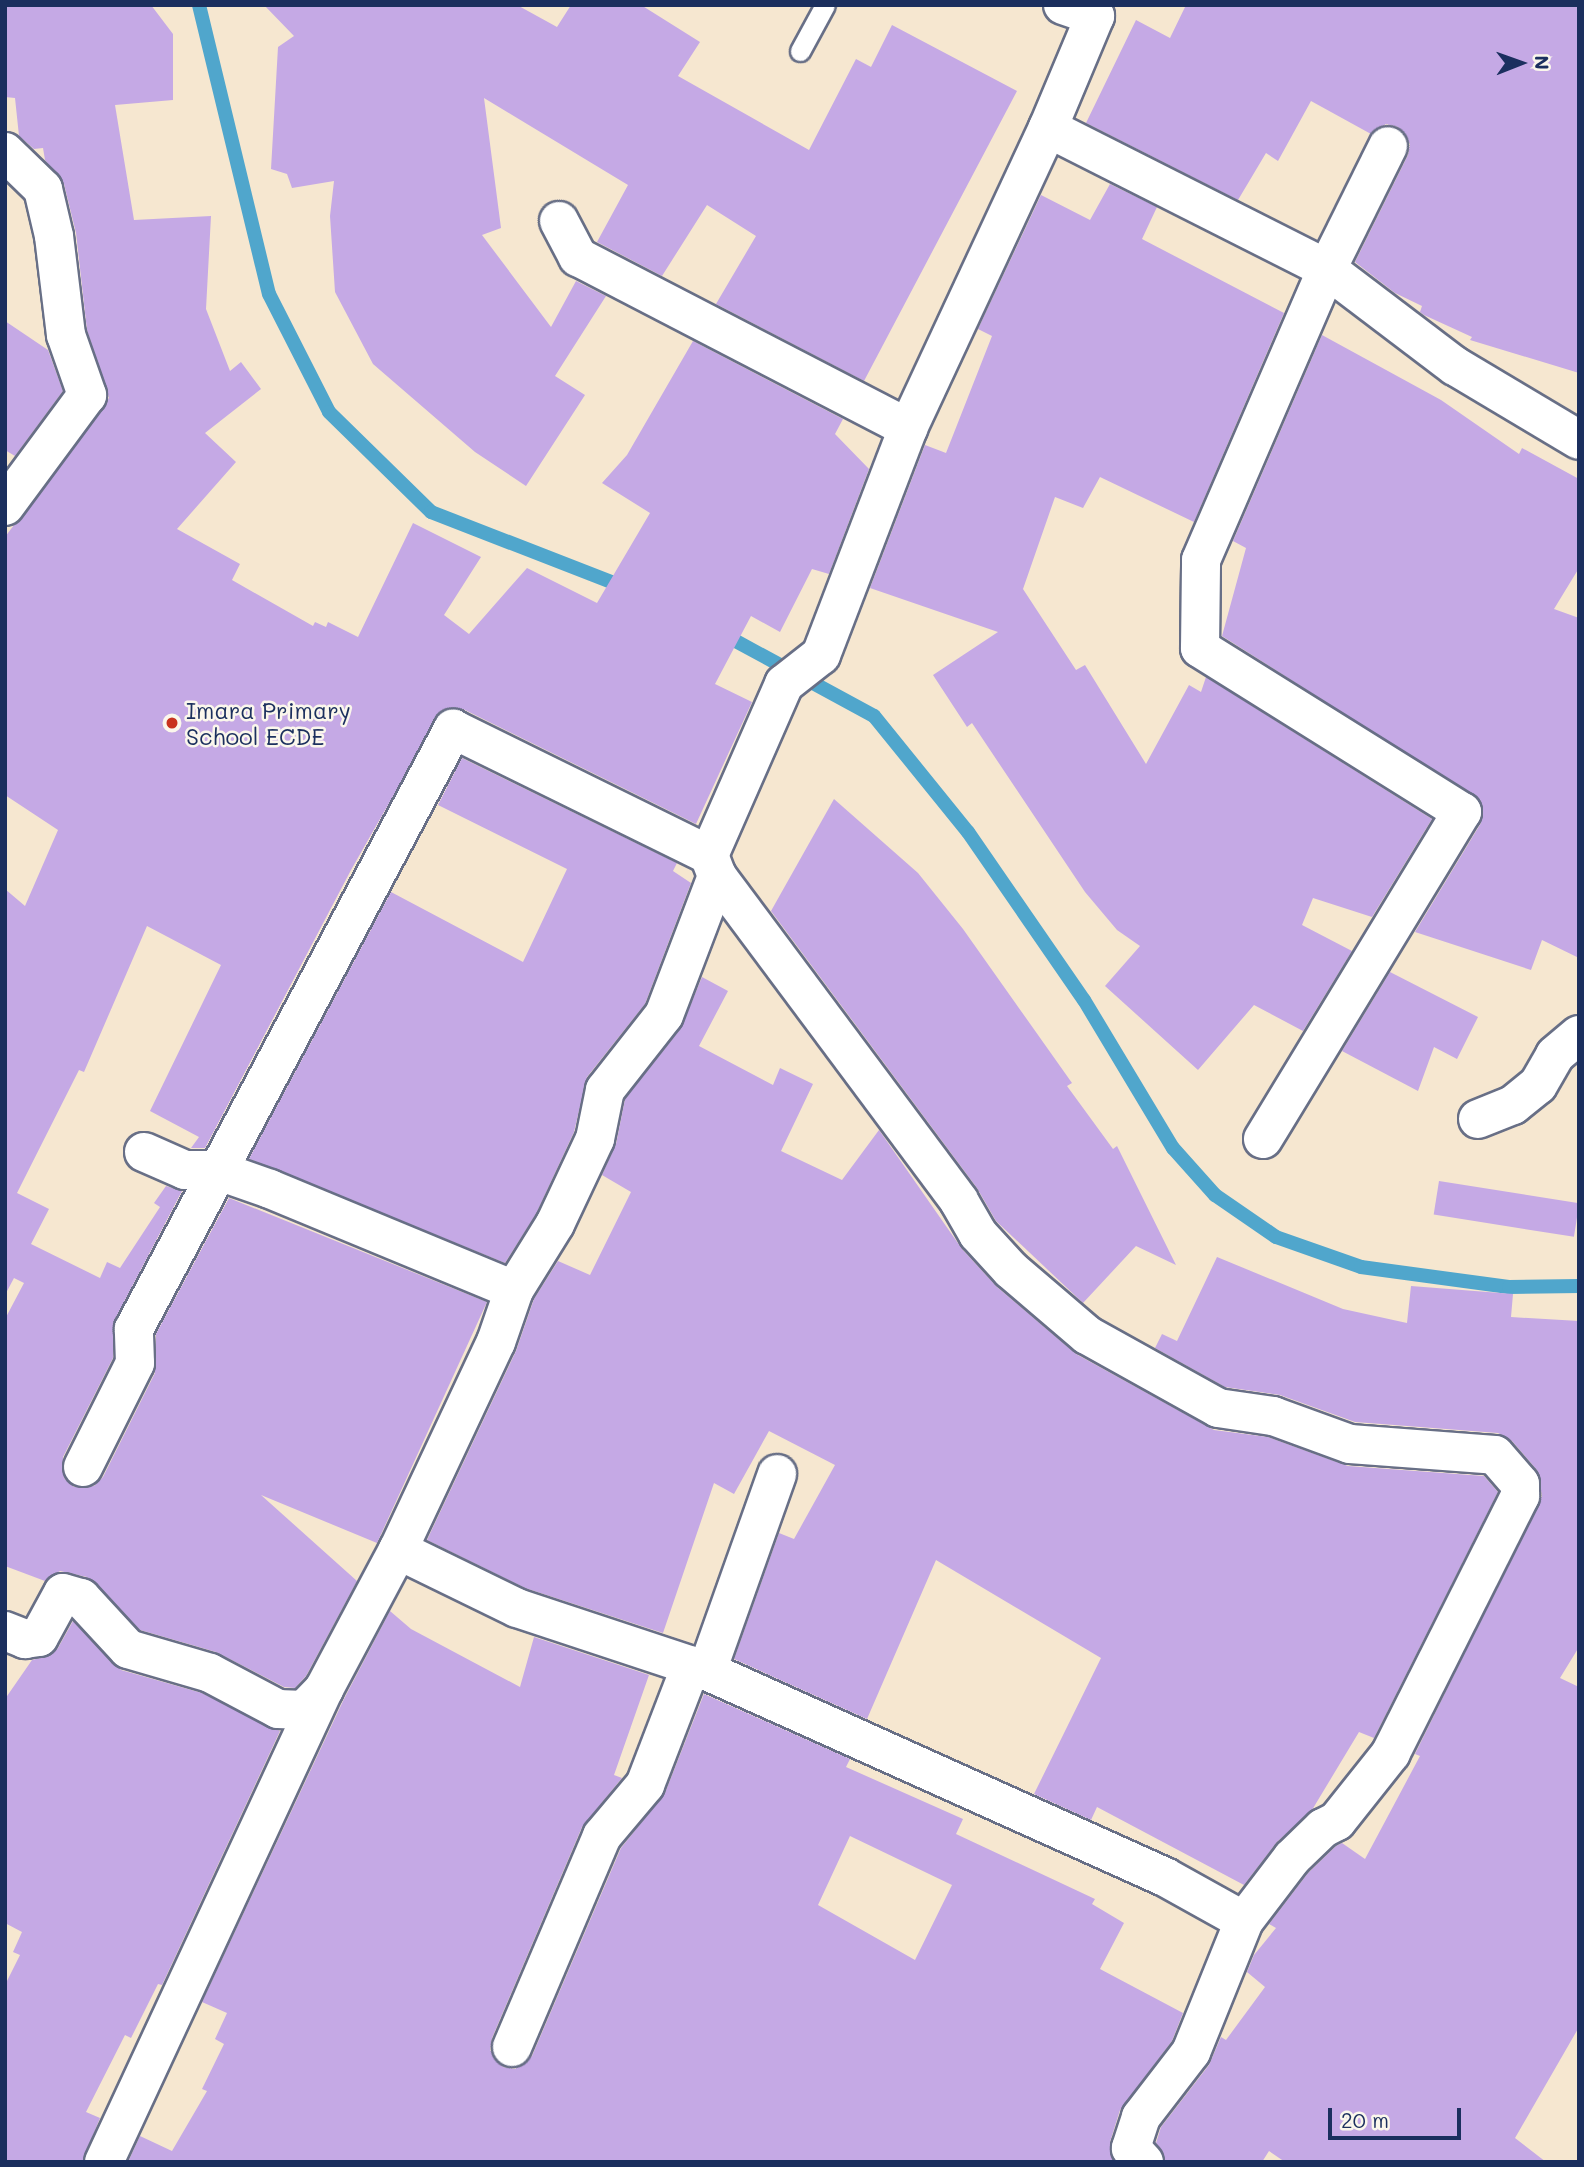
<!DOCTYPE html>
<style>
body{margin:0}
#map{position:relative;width:1584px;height:2167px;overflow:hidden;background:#f6e7d0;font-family:Mali,sans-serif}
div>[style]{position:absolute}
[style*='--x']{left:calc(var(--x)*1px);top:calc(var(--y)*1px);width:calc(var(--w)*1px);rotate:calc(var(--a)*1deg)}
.stream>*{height:14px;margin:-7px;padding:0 7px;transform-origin:7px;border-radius:7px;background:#50a6cc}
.building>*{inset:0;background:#c5a9e5;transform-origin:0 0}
.roads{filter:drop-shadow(2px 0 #686f86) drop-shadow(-2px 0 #686f86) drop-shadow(0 2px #686f86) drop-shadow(0 -2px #686f86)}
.lane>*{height:19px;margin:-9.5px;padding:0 9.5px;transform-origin:9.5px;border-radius:9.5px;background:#fff}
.street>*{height:38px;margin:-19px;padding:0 19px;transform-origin:19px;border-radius:19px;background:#fff}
.dots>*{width:19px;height:19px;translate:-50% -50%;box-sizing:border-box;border:4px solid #fbf7ec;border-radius:50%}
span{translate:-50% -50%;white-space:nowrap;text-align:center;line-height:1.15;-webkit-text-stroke:5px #fbf7ec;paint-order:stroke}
.poi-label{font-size:23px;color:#1b2f5e}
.left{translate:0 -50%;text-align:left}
.frame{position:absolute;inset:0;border:7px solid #1b2f5e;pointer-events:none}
.north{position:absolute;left:1486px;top:28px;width:70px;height:70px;-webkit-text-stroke:5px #fbf7ec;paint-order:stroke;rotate:89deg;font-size:19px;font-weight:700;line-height:28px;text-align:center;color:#1b2f5e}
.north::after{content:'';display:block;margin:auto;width:24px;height:32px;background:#1b2f5e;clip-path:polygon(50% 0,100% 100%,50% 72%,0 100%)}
.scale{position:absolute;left:1328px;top:2108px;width:133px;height:32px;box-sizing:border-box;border:4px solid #1b2f5e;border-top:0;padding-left:9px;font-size:21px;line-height:24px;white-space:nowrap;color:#1b2f5e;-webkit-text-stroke:5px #fbf7ec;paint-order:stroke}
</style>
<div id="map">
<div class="stream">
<i style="--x:199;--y:5;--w:297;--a:76.4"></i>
<i style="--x:269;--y:294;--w:132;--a:63"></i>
<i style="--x:329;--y:412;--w:143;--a:44.4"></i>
<i style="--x:431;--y:512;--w:210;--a:21.2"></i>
<i style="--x:721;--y:633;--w:174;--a:28.5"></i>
<i style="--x:874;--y:716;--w:149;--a:51"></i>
<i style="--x:968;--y:832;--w:204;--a:55.4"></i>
<i style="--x:1084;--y:1000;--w:173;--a:59"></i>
<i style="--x:1173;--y:1148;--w:63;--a:48.2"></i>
<i style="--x:1215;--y:1195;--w:74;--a:34.5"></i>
<i style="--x:1276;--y:1237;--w:90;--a:19.4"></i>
<i style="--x:1361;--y:1267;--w:149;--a:7.7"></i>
<i style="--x:1509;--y:1287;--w:70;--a:-0.8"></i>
</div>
<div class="building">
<i style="clip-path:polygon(5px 5px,151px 5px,173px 34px,173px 100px,115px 105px,134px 220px,211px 216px,206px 309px,230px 371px,241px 362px,261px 389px,205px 433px,236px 462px,177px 529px,240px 564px,232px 580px,313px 626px,315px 622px,326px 627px,328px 622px,358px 637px,413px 523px,481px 557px,444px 615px,469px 634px,527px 568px,597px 603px,650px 513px,602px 483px,627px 455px,693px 341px,843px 419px,835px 434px,869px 469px,829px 574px,812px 569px,780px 632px,751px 616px,715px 684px,752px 702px,696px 824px,463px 709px,442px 710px,351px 870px,205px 1148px,191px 1148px,199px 1137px,150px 1111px,221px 965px,147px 926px,84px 1072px,79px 1070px,17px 1193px,49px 1209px,31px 1244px,100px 1278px,107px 1262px,120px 1268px,160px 1207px,154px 1203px,166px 1186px,182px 1191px,115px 1319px,113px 1358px,63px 1457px,64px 1478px,74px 1487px,94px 1486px,103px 1477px,155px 1373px,156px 1334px,229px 1198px,487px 1302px,377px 1543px,261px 1495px,357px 1581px,306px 1676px,295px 1688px,284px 1687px,216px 1652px,140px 1630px,87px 1577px,60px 1571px,45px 1581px,5px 1566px,5px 1319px,24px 1283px,14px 1278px,5px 1295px,5px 889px,25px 906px,58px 830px,5px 795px,5px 537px,109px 398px,87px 330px,76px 233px,64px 184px,45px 160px,43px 148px,34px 149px,19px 136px,15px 98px,5px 97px)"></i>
<i style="clip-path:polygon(264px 5px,517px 5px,557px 27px,571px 5px,641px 5px,700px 42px,678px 76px,809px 150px,856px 59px,871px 67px,892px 25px,1017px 91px,864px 381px,716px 304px,756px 236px,707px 205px,662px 276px,597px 242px,628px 185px,484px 98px,501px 228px,482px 235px,551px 327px,576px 281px,606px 296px,555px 376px,585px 395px,526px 486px,475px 452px,373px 364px,335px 292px,330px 216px,334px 181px,292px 188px,287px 174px,271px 169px,278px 47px,294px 36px)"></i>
<i style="clip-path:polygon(1186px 5px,1579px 5px,1579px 373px,1470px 340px,1472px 337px,1424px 315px,1420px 312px,1422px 306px,1395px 293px,1355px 262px,1408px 155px,1410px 144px,1398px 127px,1386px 124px,1371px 134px,1311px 101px,1278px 161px,1266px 153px,1238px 200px,1086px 123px,1136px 20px,1170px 38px)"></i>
<i style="clip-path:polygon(1110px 184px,1157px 207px,1142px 239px,1284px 313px,1194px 522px,1100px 477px,1083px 508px,1055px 497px,1023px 589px,1076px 670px,1085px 665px,1146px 764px,1189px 685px,1201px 692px,1206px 677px,1432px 819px,1372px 917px,1313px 898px,1302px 925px,1352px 951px,1303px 1031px,1254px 1005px,1198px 1070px,1105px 986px,1140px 946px,1117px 930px,1085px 892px,972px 723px,967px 727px,933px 675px,998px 632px,870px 588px,925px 445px,946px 453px,992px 336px,978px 329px,1041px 195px,1090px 220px)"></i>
<i style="clip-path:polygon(5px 321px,48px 350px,63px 391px,15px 456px,5px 450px)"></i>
<i style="clip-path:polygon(1322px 335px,1441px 400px,1519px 454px,1522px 448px,1579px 479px,1579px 568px,1554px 609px,1579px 618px,1579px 958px,1542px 940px,1531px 970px,1415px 932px,1481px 823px,1481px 801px,1222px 636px,1246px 548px,1233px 541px)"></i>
<i style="clip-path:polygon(462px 758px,677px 863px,673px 871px,691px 883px,645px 1004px,587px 1077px,574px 1132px,536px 1214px,505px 1263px,249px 1159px,391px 892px,523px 962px,567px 869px,438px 805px)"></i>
<i style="clip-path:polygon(834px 799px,918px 873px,963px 929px,1072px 1083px,1067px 1086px,1113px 1149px,1117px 1146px,1176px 1265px,1136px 1246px,1083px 1303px,996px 1221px,977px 1188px,771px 911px)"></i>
<i style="clip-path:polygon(1390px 972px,1478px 1017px,1457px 1059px,1434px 1047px,1418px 1091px,1342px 1051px)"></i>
<i style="clip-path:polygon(702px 977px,728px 991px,699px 1046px,773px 1085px,780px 1068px,813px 1084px,781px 1151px,842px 1180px,879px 1130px,962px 1249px,997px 1287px,1076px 1354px,1214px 1430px,1268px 1437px,1348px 1466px,1484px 1476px,1498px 1492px,1374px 1738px,1359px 1732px,1312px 1810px,1277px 1842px,1244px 1885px,1097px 1807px,1091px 1820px,1034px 1794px,1101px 1658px,936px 1560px,867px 1719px,734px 1659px,779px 1533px,794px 1539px,835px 1465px,769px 1431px,734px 1494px,714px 1483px,663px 1633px,525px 1588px,427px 1540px,516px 1351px,534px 1299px,558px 1261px,590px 1275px,631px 1192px,602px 1175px,616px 1144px,625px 1099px,681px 1028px)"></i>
<i style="left:1439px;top:1181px;width:142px;height:34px;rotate:9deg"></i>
<i style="clip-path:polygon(1217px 1257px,1343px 1309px,1407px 1323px,1411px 1286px,1513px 1294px,1511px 1317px,1579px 1321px,1579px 1647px,1560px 1678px,1579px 1687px,1579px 2027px,1515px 2138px,1546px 2162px,1285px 2162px,1269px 2151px,1262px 2162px,1165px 2162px,1156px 2143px,1161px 2127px,1209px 2065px,1221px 2037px,1226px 2040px,1265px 1987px,1247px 1972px,1254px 1955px,1276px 1928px,1269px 1924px,1308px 1873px,1336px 1846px,1342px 1843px,1365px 1859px,1420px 1756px,1415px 1754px,1542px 1496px,1537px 1470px,1512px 1441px,1498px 1433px,1355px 1422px,1280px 1395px,1225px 1387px,1155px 1348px,1162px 1334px,1177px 1341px)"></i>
<i style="clip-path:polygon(evenodd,390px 1611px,411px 1629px,520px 1687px,534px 1637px,649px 1675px,614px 1775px,622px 1778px,582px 1827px,492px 2038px,490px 2050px,503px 2067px,515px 2069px,532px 2056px,621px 1848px,665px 1793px,704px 1694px,850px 1759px,846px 1767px,963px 1819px,956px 1834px,1095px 1899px,1092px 1904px,1124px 1923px,1100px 1969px,1183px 2013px,1172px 2041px,1120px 2110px,1110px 2142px,1114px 2162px,128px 2162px,140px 2136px,172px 2151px,207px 2091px,202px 2089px,224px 2044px,215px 2039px,227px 2013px,202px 2002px,344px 1699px,390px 1611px,850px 1836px,952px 1885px,915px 1960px,818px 1905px,850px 1836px)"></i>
<i style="clip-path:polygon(73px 1621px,121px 1670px,202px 1693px,280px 1731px,162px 1985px,158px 1984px,131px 2038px,125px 2035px,86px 2112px,100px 2118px,82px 2162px,5px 2162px,5px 1985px,20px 1955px,13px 1952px,22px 1932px,5px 1923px,5px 1699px,32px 1660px,51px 1655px,58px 1648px)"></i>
</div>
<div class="roads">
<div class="lane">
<i style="--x:800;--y:51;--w:52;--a:-61.5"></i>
</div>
<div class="street">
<i style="--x:1063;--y:5;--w:34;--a:19"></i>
<i style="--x:1095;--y:16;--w:121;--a:112.8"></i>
<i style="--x:1048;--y:128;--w:313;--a:26.8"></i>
<i style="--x:1327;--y:269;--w:161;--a:37.2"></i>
<i style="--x:1455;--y:366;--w:144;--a:30.8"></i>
<i style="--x:5;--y:152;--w:53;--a:44.2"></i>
<i style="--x:43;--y:189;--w:48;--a:76.8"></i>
<i style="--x:54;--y:236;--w:100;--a:83.1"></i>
<i style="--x:66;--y:335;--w:64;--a:70.7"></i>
<i style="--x:87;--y:395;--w:138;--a:126.5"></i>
<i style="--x:559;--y:221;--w:41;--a:62.2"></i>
<i style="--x:578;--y:257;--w:372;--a:27.4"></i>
<i style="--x:717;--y:876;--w:405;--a:53.3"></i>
<i style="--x:959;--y:1201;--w:38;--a:60"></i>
<i style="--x:978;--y:1234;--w:49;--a:47.5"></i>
<i style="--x:1011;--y:1270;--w:100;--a:40.5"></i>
<i style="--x:1087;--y:1335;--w:150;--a:29.1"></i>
<i style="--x:1218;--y:1408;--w:56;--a:8.3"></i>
<i style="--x:1273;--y:1416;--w:82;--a:20"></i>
<i style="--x:1350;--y:1444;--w:145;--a:4.3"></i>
<i style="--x:1495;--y:1455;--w:38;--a:49"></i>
<i style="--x:1520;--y:1484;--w:12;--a:90"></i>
<i style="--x:1520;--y:1496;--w:288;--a:116.7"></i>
<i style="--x:1391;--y:1753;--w:87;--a:128.5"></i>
<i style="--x:1337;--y:1821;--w:16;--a:153"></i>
<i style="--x:1323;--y:1828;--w:43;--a:135.9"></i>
<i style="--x:1292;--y:1858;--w:79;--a:127.3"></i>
<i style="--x:1478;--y:1119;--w:38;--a:-22"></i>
<i style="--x:1513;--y:1105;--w:32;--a:-39"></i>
<i style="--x:1538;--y:1085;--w:34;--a:-60"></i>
<i style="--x:1555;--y:1055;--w:31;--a:-40"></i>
<i style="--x:1263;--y:1139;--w:383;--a:-58.7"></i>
<i style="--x:1462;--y:812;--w:309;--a:-148"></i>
<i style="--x:1200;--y:648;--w:88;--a:-89.3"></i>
<i style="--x:1201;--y:560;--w:317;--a:-66.6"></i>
<i style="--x:1327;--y:269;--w:137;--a:-63.6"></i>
<i style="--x:144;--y:1152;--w:45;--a:23.7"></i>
<i style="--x:185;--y:1170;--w:31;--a:0"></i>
<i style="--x:216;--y:1170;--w:57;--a:19.4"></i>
<i style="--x:270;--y:1189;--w:264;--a:22.5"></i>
<i style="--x:83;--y:1467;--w:116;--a:-63.4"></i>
<i style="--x:135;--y:1363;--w:34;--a:-92"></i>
<i style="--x:134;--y:1329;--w:680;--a:-62"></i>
<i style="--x:453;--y:729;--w:285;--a:26.2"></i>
<i style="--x:398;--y:1550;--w:132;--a:26"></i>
<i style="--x:517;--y:1608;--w:200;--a:18.3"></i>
<i style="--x:707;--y:1671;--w:502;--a:24.22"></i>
<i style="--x:1165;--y:1877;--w:90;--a:29.1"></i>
<i style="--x:1244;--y:1921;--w:141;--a:112"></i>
<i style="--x:1191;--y:2052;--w:82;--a:127.6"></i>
<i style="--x:1141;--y:2117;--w:33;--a:108"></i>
<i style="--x:1131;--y:2148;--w:19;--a:47"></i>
<i style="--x:5;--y:1631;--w:22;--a:22"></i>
<i style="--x:25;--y:1639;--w:14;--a:-8"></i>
<i style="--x:39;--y:1637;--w:50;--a:-61.4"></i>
<i style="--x:63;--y:1593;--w:19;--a:16"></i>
<i style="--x:81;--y:1598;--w:69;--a:47.3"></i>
<i style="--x:128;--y:1649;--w:85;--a:16.3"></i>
<i style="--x:210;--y:1673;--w:77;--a:27.9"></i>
<i style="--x:278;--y:1709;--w:26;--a:2"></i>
<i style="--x:304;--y:1710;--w:29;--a:-46"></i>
<i style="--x:707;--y:1671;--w:209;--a:-70.4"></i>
<i style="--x:512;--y:2047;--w:229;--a:-66.9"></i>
<i style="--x:602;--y:1836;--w:67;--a:-49.9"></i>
<i style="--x:645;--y:1785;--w:128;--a:-68.9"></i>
<i style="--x:104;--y:2162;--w:522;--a:-65.06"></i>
<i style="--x:324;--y:1689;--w:157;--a:-62"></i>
<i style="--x:398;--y:1550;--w:230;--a:-64.8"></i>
<i style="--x:496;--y:1342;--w:55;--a:-70.9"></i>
<i style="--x:514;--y:1290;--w:78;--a:-58.2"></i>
<i style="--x:555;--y:1224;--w:94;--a:-64.8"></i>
<i style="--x:595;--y:1139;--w:50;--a:-78.5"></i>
<i style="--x:605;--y:1090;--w:95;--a:-51.8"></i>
<i style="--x:664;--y:1015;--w:149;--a:-69.1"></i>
<i style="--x:717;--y:876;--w:22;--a:-111"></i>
<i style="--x:709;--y:855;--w:187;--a:-66.3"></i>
<i style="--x:784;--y:684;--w:47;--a:-38.1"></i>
<i style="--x:821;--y:655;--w:243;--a:-69"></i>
<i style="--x:908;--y:428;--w:331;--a:-65"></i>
</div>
</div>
<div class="dots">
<i style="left:172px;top:723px;background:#c8321e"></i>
</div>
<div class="poi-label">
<span class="left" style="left:186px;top:723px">Imara Primary<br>School ECDE</span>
</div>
<div class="frame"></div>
<div class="north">N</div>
<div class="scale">20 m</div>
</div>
